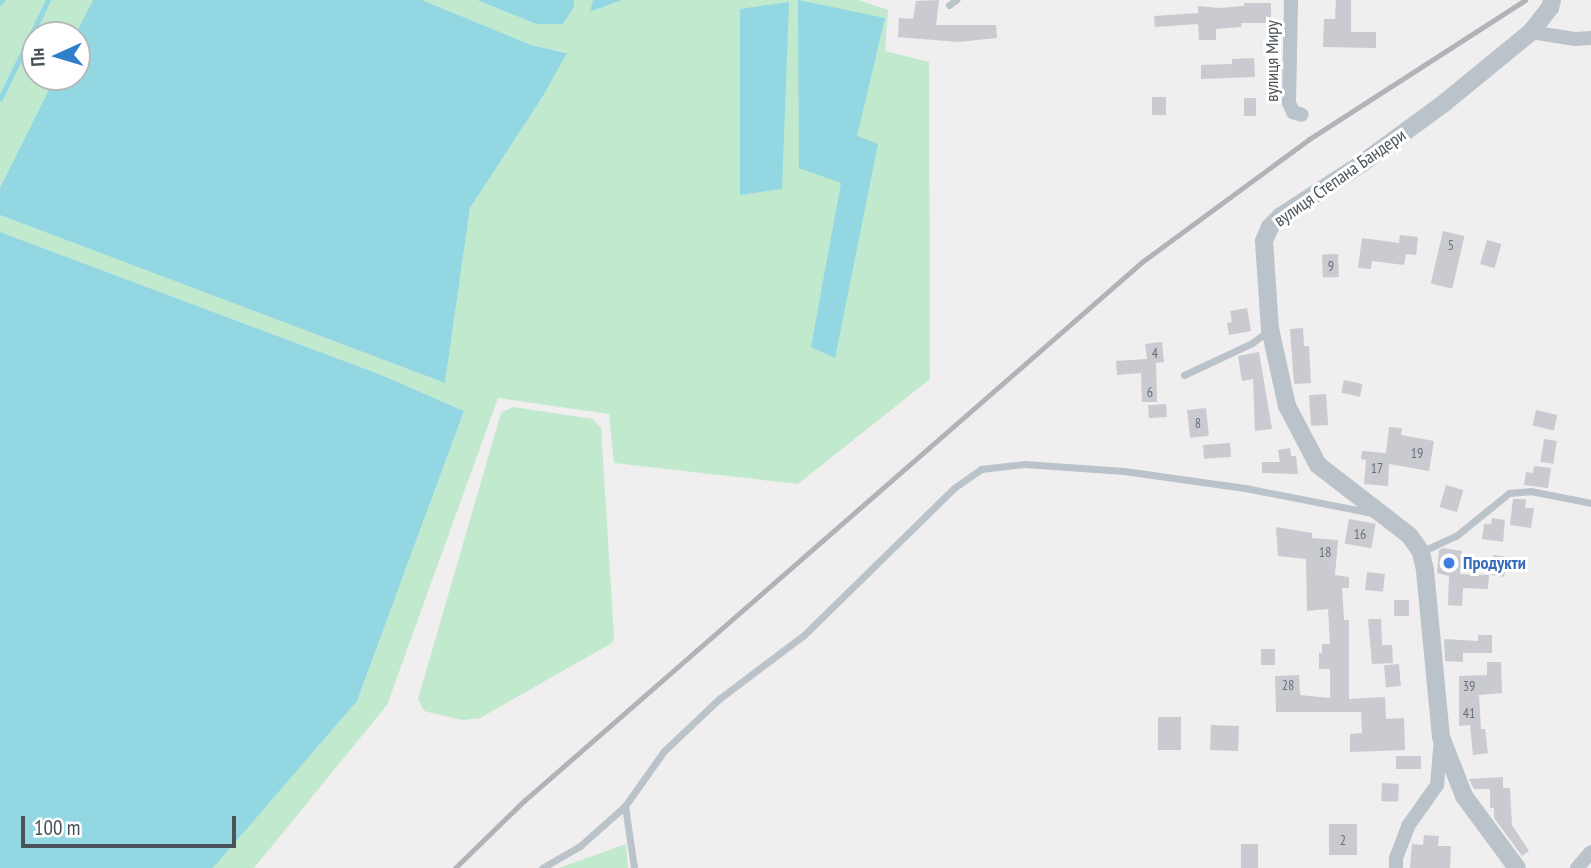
<!DOCTYPE html>
<meta charset="utf-8">
<style>
body{margin:0}
#map{position:relative;width:1591px;height:868px;overflow:hidden;background:#f0eeee;font-family:"PT Sans Narrow",sans-serif}
div>[style]{position:absolute}
[style*='--x']{left:calc(var(--x)*1px);top:calc(var(--y)*1px);width:calc(var(--w)*1px);rotate:calc(var(--a)*1deg)}
.green>*{inset:0;background:#c0e9cd}
.water>*{inset:0;background:#92d7e1}
.stream>*{height:4.5px;margin:-2.25px;padding:0 2.25px;transform-origin:2.25px;border-radius:2.25px;background:#92d7e1}
.building>*{inset:0;background:#c9cbd0;transform-origin:0 0}
.service>*{height:7px;margin:-3.5px;padding:0 3.5px;transform-origin:3.5px;border-radius:3.5px;background:#bac3c9}
.minor>*{height:14px;margin:-7px;padding:0 7px;transform-origin:7px;border-radius:7px;background:#bac3c9}
.tertiary>*{height:18px;margin:-9px;padding:0 9px;transform-origin:9px;border-radius:9px;background:#bac3c9}
.rail>*{height:4.5px;margin:-2.25px;padding:0 2.25px;transform-origin:2.25px;border-radius:2.25px;background:#b0b3b7}
.dots>*{width:19px;height:19px;translate:-50% -50%;box-sizing:border-box;border:4px solid #fff;border-radius:50%}
span{translate:-50% -50%;white-space:nowrap;text-align:center;line-height:1.15;-webkit-text-stroke:6px #fff;paint-order:stroke}
.number-label{font-size:14px;color:#687077}
.number-label span{-webkit-text-stroke-width:0}
.street-label{font-size:18px;color:#485259}
.shop-label{font-size:18px;color:#366cbe;font-weight:700}
.left{translate:0 -50%;text-align:left}
.north{position:absolute;left:21px;top:21px;width:70px;height:70px;box-sizing:border-box;background:#fff;border:2px solid #b6babd;border-radius:50%;rotate:266deg;font-size:19px;font-weight:700;line-height:28px;text-align:center;color:#485259}
.north::after{content:'';display:block;margin:auto;width:24px;height:32px;background:#2e7eca;clip-path:polygon(50% 0,100% 100%,50% 72%,0 100%)}
.scale{position:absolute;left:21px;top:816px;width:215px;height:32px;box-sizing:border-box;border:4px solid #485259;border-top:0;padding-left:9px;font-size:21px;line-height:24px;white-space:nowrap;color:#485259;-webkit-text-stroke:5px #fff;paint-order:stroke}
</style>
<div id="map">
<div class="green">
<i style="clip-path:polygon(0 0,93px 0,75px 35px,35px 35px,35px 77px,55px 77px,0 188px)"></i>
<i style="clip-path:polygon(422px 0,477px 0,536px 24px,563px 24px,574px 7px,574px 0,593px 0,591px 12px,622px 0,858px 0,888px 10px,885px 51px,929px 62px,930px 379px,798px 484px,614px 463px,609px 414px,498px 398px,387px 705px,254px 868px,213px 868px,357px 701px,464px 411px,379px 374px,0 232px,0 215px,445px 383px,470px 208px,543px 96px,566px 52px,531px 45px)"></i>
<i style="clip-path:polygon(513px 407px,593px 419px,601px 428px,614px 637px,612px 643px,480px 718px,462px 720px,424px 711px,418px 699px,501px 413px)"></i>
<i style="clip-path:polygon(626px 844px,628px 868px,559px 868px)"></i>
</div>
<div class="water">
<i style="clip-path:polygon(93px 0,422px 0,531px 45px,567px 53px,543px 96px,470px 208px,445px 383px,0 215px,0 188px,55px 77px,77px 77px,75px 35px)"></i>
<i style="clip-path:polygon(477px 0,574px 0,574px 7px,563px 24px,536px 24px)"></i>
<i style="clip-path:polygon(593px 0,622px 0,590px 12px)"></i>
<i style="clip-path:polygon(798px 0,885px 18px,857px 136px,878px 144px,835px 358px,811px 347px,841px 183px,799px 168px)"></i>
<i style="clip-path:polygon(789px 2px,782px 189px,740px 195px,740px 9px)"></i>
<i style="clip-path:polygon(0 232px,379px 374px,464px 411px,357px 701px,213px 868px,0 868px)"></i>
</div>
<div class="stream">
<i style="--x:0;--y:3;--w:4;--a:-56"></i>
<i style="--x:0;--y:99;--w:110;--a:-64.1"></i>
</div>
<div class="building">
<i style="clip-path:polygon(939px 0,936px 25px,996px 25px,997px 38px,958px 42px,898px 37px,899px 18px,913px 19px,916px 1px)"></i>
<i style="clip-path:polygon(1336px 0,1351px 0,1351px 32px,1376px 32px,1376px 48px,1323px 47px,1324px 19px,1335px 19px)"></i>
<i style="clip-path:polygon(1244px 3px,1271px 3px,1271px 23px,1241px 23px,1242px 27px,1216px 29px,1216px 40px,1199px 40px,1198px 24px,1155px 27px,1154px 16px,1198px 13px,1198px 6px,1219px 8px,1244px 6px)"></i>
<i style="clip-path:polygon(1254px 58px,1255px 77px,1201px 79px,1201px 65px,1232px 64px,1232px 59px)"></i>
<i style="left:1152px;top:97px;width:14px;height:18px"></i>
<i style="left:1244px;top:98px;width:12px;height:18px"></i>
<i style="left:1443px;top:231px;width:22px;height:54px;rotate:13deg"></i>
<i style="clip-path:polygon(1400px 235px,1418px 237px,1416px 255px,1406px 254px,1404px 265px,1372px 261px,1371px 269px,1358px 268px,1362px 238px,1399px 243px)"></i>
<i style="left:1487px;top:240px;width:15px;height:25px;rotate:16deg"></i>
<i style="left:1338px;top:254px;width:23px;height:16px;rotate:88deg"></i>
<i style="clip-path:polygon(1247px 308px,1251px 331px,1229px 335px,1227px 323px,1232px 322px,1230px 311px)"></i>
<i style="clip-path:polygon(1303px 328px,1304px 346px,1309px 346px,1311px 383px,1294px 384px,1290px 329px)"></i>
<i style="clip-path:polygon(1162px 342px,1164px 362px,1156px 363px,1157px 402px,1142px 402px,1141px 373px,1117px 375px,1116px 361px,1147px 359px,1145px 344px)"></i>
<i style="clip-path:polygon(1259px 352px,1272px 429px,1255px 431px,1253px 379px,1242px 381px,1238px 356px)"></i>
<i style="left:1344px;top:380px;width:19px;height:13px;rotate:12deg"></i>
<i style="left:1326px;top:394px;width:31px;height:17px;rotate:86deg"></i>
<i style="left:1166px;top:404px;width:13px;height:18px;rotate:86deg"></i>
<i style="left:1206px;top:408px;width:28px;height:19px;rotate:84deg"></i>
<i style="left:1536px;top:410px;width:22px;height:16px;rotate:13deg"></i>
<i style="clip-path:polygon(1389px 427px,1402px 428px,1401px 435px,1434px 441px,1429px 471px,1389px 464px,1388px 486px,1364px 484px,1366px 460px,1361px 459px,1362px 451px,1386px 453px)"></i>
<i style="left:1544px;top:439px;width:13px;height:23px;rotate:9deg"></i>
<i style="left:1230px;top:443px;width:14px;height:27px;rotate:86deg"></i>
<i style="clip-path:polygon(1290px 448px,1291px 456px,1296px 456px,1298px 474px,1262px 473px,1262px 462px,1280px 462px,1278px 450px)"></i>
<i style="clip-path:polygon(1534px 466px,1551px 468px,1548px 488px,1524px 485px,1526px 472px,1533px 473px)"></i>
<i style="left:1446px;top:485px;width:18px;height:23px;rotate:16deg"></i>
<i style="clip-path:polygon(1513px 499px,1526px 499px,1525px 508px,1534px 508px,1531px 528px,1510px 525px)"></i>
<i style="clip-path:polygon(1492px 518px,1505px 520px,1503px 542px,1482px 539px,1484px 524px,1491px 524px)"></i>
<i style="left:1349px;top:519px;width:27px;height:25px;rotate:10deg"></i>
<i style="clip-path:polygon(1276px 527px,1312px 533px,1312px 538px,1338px 540px,1335px 575px,1349px 577px,1349px 588px,1342px 588px,1344px 620px,1349px 620px,1349px 699px,1385px 697px,1386px 719px,1404px 718px,1405px 750px,1350px 752px,1350px 734px,1362px 733px,1361px 712px,1276px 712px,1275px 676px,1299px 675px,1300px 695px,1330px 698px,1330px 669px,1319px 669px,1319px 653px,1322px 653px,1322px 644px,1330px 644px,1328px 609px,1307px 611px,1306px 559px,1278px 556px)"></i>
<i style="clip-path:polygon(1443px 548px,1462px 551px,1460px 574px,1489px 575px,1488px 589px,1463px 588px,1462px 606px,1448px 605px,1449px 576px,1437px 573px,1439px 550px)"></i>
<i style="left:1493px;top:555px;width:14px;height:20px;rotate:8deg"></i>
<i style="left:1367px;top:572px;width:18px;height:18px;rotate:6deg"></i>
<i style="left:1394px;top:600px;width:15px;height:16px"></i>
<i style="clip-path:polygon(1368px 619px,1381px 619px,1382px 645px,1392px 645px,1393px 663px,1372px 664px)"></i>
<i style="clip-path:polygon(1478px 635px,1492px 635px,1492px 653px,1463px 653px,1463px 662px,1445px 661px,1444px 639px,1478px 641px)"></i>
<i style="left:1261px;top:649px;width:14px;height:16px"></i>
<i style="clip-path:polygon(1487px 662px,1501px 662px,1502px 693px,1479px 695px,1481px 729px,1485px 729px,1488px 753px,1473px 755px,1470px 725px,1459px 726px,1459px 676px,1487px 675px)"></i>
<i style="left:1399px;top:664px;width:22px;height:15px;rotate:85deg"></i>
<i style="left:1158px;top:717px;width:23px;height:33px"></i>
<i style="left:1211px;top:725px;width:28px;height:25px;rotate:2deg"></i>
<i style="left:1421px;top:756px;width:13px;height:25px;rotate:90deg"></i>
<i style="clip-path:polygon(1503px 777px,1503px 788px,1510px 788px,1512px 825px,1529px 851px,1522px 856px,1494px 818px,1494px 808px,1490px 808px,1490px 789px,1474px 789px,1469px 779px)"></i>
<i style="left:1382px;top:783px;width:17px;height:18px;rotate:3deg"></i>
<i style="left:1329px;top:824px;width:28px;height:31px"></i>
<i style="clip-path:polygon(1424px 835px,1439px 836px,1438px 846px,1451px 846px,1450px 868px,1410px 868px,1412px 844px,1423px 845px)"></i>
<i style="left:1241px;top:844px;width:17px;height:24px"></i>
</div>
<div class="service">
<i style="--x:949;--y:5;--w:9;--a:-36"></i>
<i style="--x:1184;--y:375;--w:75;--a:-25.2"></i>
<i style="--x:1252;--y:343;--w:21;--a:-37"></i>
<i style="--x:1421;--y:552;--w:38;--a:-25"></i>
<i style="--x:1456;--y:536;--w:68;--a:-39.1"></i>
<i style="--x:1509;--y:493;--w:21;--a:-5"></i>
<i style="--x:1530;--y:491;--w:62;--a:11.1"></i>
<i style="--x:625;--y:806;--w:63;--a:81.7"></i>
<i style="--x:542;--y:868;--w:44;--a:-30.1"></i>
<i style="--x:580;--y:846;--w:60;--a:-41.6"></i>
<i style="--x:625;--y:806;--w:67;--a:-54.7"></i>
<i style="--x:664;--y:751;--w:76;--a:-43.4"></i>
<i style="--x:719;--y:699;--w:106;--a:-37"></i>
<i style="--x:804;--y:635;--w:210;--a:-44.4"></i>
<i style="--x:954;--y:488;--w:33;--a:-35"></i>
<i style="--x:981;--y:469;--w:44;--a:-6.5"></i>
<i style="--x:1025;--y:464;--w:99;--a:4"></i>
<i style="--x:1124;--y:471;--w:122;--a:8"></i>
<i style="--x:1245;--y:488;--w:130;--a:11.1"></i>
</div>
<div class="minor">
<i style="--x:1291;--y:0;--w:103;--a:91.1"></i>
<i style="--x:1289;--y:103;--w:10;--a:66"></i>
<i style="--x:1293;--y:112;--w:9;--a:18"></i>
<i style="--x:1531;--y:32;--w:45;--a:9"></i>
<i style="--x:1575;--y:39;--w:16;--a:-4"></i>
<i style="--x:1396;--y:868;--w:10;--a:-90"></i>
<i style="--x:1396;--y:858;--w:34;--a:-69"></i>
<i style="--x:1408;--y:826;--w:50;--a:-54.7"></i>
<i style="--x:1437;--y:785;--w:47;--a:-85.1"></i>
<i style="--x:1577;--y:868;--w:21;--a:-49"></i>
</div>
<div class="tertiary">
<i style="--x:1517;--y:868;--w:89;--a:-126.4"></i>
<i style="--x:1464;--y:796;--w:63;--a:-111.3"></i>
<i style="--x:1441;--y:737;--w:168;--a:-95.5"></i>
<i style="--x:1425;--y:570;--w:18;--a:-103"></i>
<i style="--x:1421;--y:552;--w:19;--a:-125"></i>
<i style="--x:1410;--y:536;--w:116;--a:-142.3"></i>
<i style="--x:1318;--y:465;--w:67;--a:-117.7"></i>
<i style="--x:1287;--y:406;--w:79;--a:-102.4"></i>
<i style="--x:1270;--y:329;--w:88;--a:-93.9"></i>
<i style="--x:1264;--y:241;--w:15;--a:-67"></i>
<i style="--x:1270;--y:227;--w:16;--a:-45"></i>
<i style="--x:1281;--y:216;--w:95;--a:-33"></i>
<i style="--x:1361;--y:164;--w:102;--a:-36.2"></i>
<i style="--x:1443;--y:104;--w:114;--a:-39.3"></i>
<i style="--x:1531;--y:32;--w:31;--a:-52"></i>
<i style="--x:1550;--y:8;--w:8;--a:-76"></i>
</div>
<div class="rail">
<i style="--x:455;--y:868;--w:96;--a:-44.2"></i>
<i style="--x:524;--y:801;--w:820;--a:-41.09"></i>
<i style="--x:1142;--y:262;--w:206;--a:-36.3"></i>
<i style="--x:1308;--y:140;--w:258;--a:-32.8"></i>
</div>
<div class="dots">
<i style="left:1449px;top:563px;background:#3f7fe0"></i>
</div>
<div class="number-label">
<span style="left:1451px;top:245px">5</span>
<span style="left:1331px;top:266px">9</span>
<span style="left:1155px;top:353px">4</span>
<span style="left:1150px;top:392px">6</span>
<span style="left:1198px;top:423px">8</span>
<span style="left:1417px;top:453px">19</span>
<span style="left:1377px;top:468px">17</span>
<span style="left:1360px;top:534px">16</span>
<span style="left:1325px;top:552px">18</span>
<span style="left:1288px;top:685px">28</span>
<span style="left:1469px;top:686px">39</span>
<span style="left:1469px;top:713px">41</span>
<span style="left:1343px;top:840px">2</span>
</div>
<div class="street-label">
<span style="left:1272px;top:61px;rotate:-90deg">вулиця Миру</span>
<span style="left:1340px;top:178px;rotate:-35deg">вулиця Степана Бандери</span>
</div>
<div class="shop-label">
<span class="left" style="left:1463px;top:563px">Продукти</span>
</div>
<div class="north">Пн</div>
<div class="scale">100 m</div>
</div>
